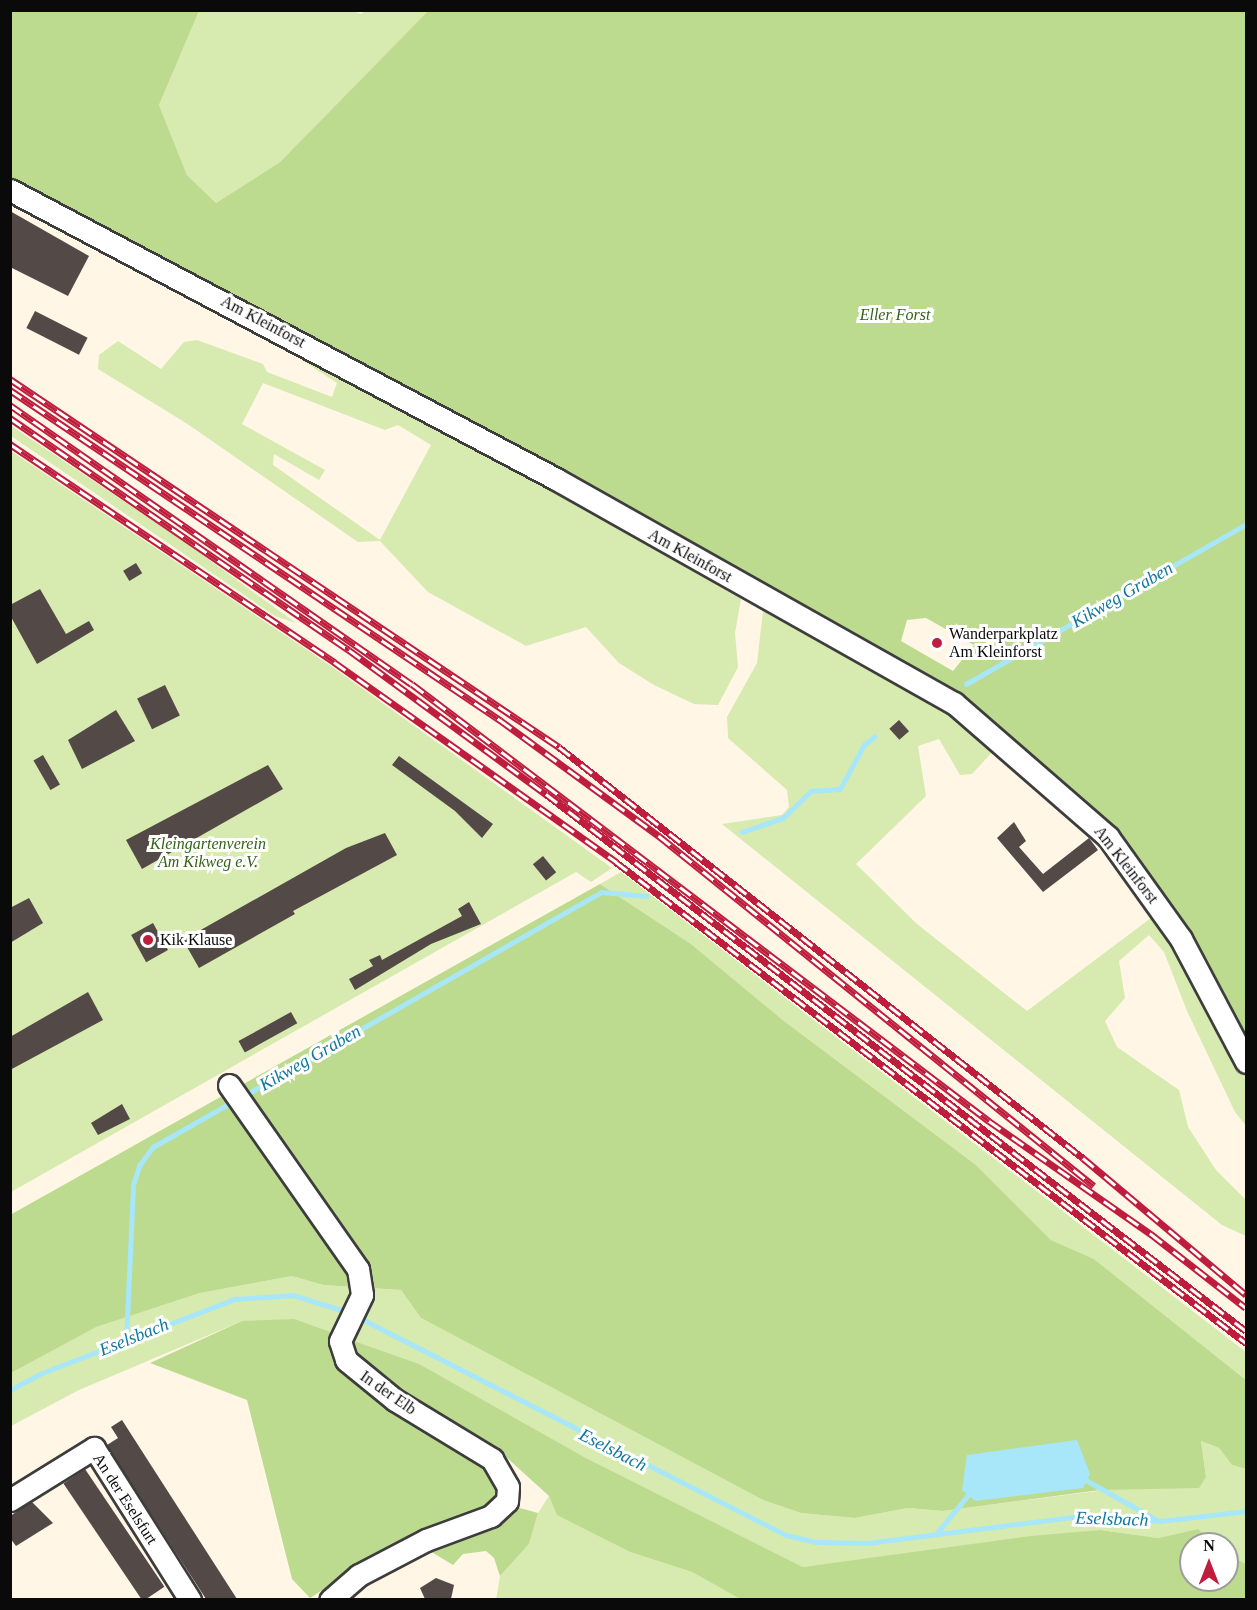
<!DOCTYPE html>
<style>
body{margin:0}
#map{position:relative;width:1257px;height:1610px;overflow:hidden;background:#fff6e6;font-family:"Times New Roman",serif}
div>[style]{position:absolute}
[style*='--x']{left:calc(var(--x)*1px);top:calc(var(--y)*1px);width:calc(var(--w)*1px);rotate:calc(var(--a)*1deg)}
.green>*{inset:0;background:#d7eaaf}
.forest>*{inset:0;background:#bddb8e}
.water>*{inset:0;background:#a8e7f9}
.stream>*{height:4.5px;margin:-2.25px;padding:0 2.25px;transform-origin:2.25px;border-radius:2.25px;background:#a8e7f9}
.building>*{inset:0;background:#534946;transform-origin:0 0}
.roads{filter:drop-shadow(2px 0 #3d3d3d) drop-shadow(-2px 0 #3d3d3d) drop-shadow(0 2px #3d3d3d) drop-shadow(0 -2px #3d3d3d)}
.minor>*{height:21px;margin:-10.5px;padding:0 10.5px;transform-origin:10.5px;border-radius:10.5px;background:#fff}
.rail>*{height:7px;margin-top:-3.5px;transform-origin:0;background:repeating-linear-gradient(90deg,#fff 0 14px,#be1d3e 0 28px);box-sizing:border-box;border-block:2px solid #be1d3e}
.dots>*{width:16px;height:16px;translate:-50% -50%;box-sizing:border-box;border:3px solid #fff;border-radius:50%}
span{translate:-50% -50%;white-space:nowrap;text-align:center;line-height:1.15;-webkit-text-stroke:6px #fff;paint-order:stroke}
.park-label{font-size:16px;color:#346319;font-style:italic}
.street-label{font-size:16px;color:#0a0a0a}
.poi-label{font-size:16px;color:#0a0a0a}
.left{translate:0 -50%;text-align:left}
.water-label{font-size:18px;color:#0f779f;font-style:italic}
.frame{position:absolute;inset:0;border:12px solid #0a0a0a;pointer-events:none}
.north{position:absolute;left:1179px;top:1532px;width:60px;height:60px;box-sizing:border-box;background:#fff;border:2px solid #9d9d9d;border-radius:50%;rotate:0deg;font-size:16px;font-weight:700;line-height:24px;text-align:center;color:#0a0a0a}
.north::after{content:'';display:block;margin:auto;width:21px;height:27px;background:#be1d3e;clip-path:polygon(50% 0,100% 100%,50% 72%,0 100%)}
</style>
<div id="map">
<div class="green">
<i style="clip-path:polygon(350px 10px,361px 14px,365px 11px,428px 11px,280px 162px,216px 203px,187px 175px,159px 105px,199px 11px)"></i>
<i style="clip-path:polygon(evenodd,197px 340px,263px 364px,267px 372px,332px 397px,337px 383px,290px 352px,296px 346px,741px 599px,735px 633px,738px 667px,718px 705px,694px 704px,654px 685px,619px 663px,586px 627px,526px 646px,428px 592px,380px 541px,358px 542px,186px 423px,98px 369px,99px 355px,118px 341px,161px 369px,184px 342px,197px 340px,263px 383px,385px 430px,398px 425px,431px 445px,380px 540px,273px 465px,274px 454px,319px 480px,325px 470px,242px 424px,263px 383px)"></i>
<i style="clip-path:polygon(10px 425px,186px 543px,296px 623px,275px 616px,11px 436px)"></i>
<i style="clip-path:polygon(11px 451px,331px 666px,612px 868px,591px 882px,576px 872px,11px 1192px)"></i>
<i style="clip-path:polygon(763px 611px,917px 694px,996px 748px,972px 774px,960px 775px,939px 739px,918px 746px,926px 796px,856px 864px,917px 924px,1027px 1011px,1155px 915px,1246px 1074px,1246px 1126px,1235px 1112px,1187px 1011px,1164px 952px,1149px 935px,1119px 961px,1125px 998px,1105px 1021px,1117px 1047px,1179px 1090px,1188px 1127px,1216px 1170px,1246px 1200px,1246px 1236px,1222px 1225px,722px 824px,782px 815px,789px 807px,787px 790px,728px 738px,727px 717px,757px 663px)"></i>
<i style="clip-path:polygon(621px 872px,1246px 1352px,1246px 1380px,1094px 1259px,1051px 1240px,976px 1165px,784px 1021px,691px 944px,600px 884px)"></i>
<i style="clip-path:polygon(292px 1276px,323px 1285px,401px 1290px,421px 1318px,763px 1500px,801px 1513px,855px 1518px,908px 1508px,943px 1511px,1206px 1477px,1201px 1441px,1219px 1448px,1232px 1465px,1246px 1469px,1246px 1564px,1227px 1554px,1227px 1544px,1216px 1544px,1198px 1529px,1158px 1538px,1101px 1530px,803px 1567px,584px 1457px,242px 1321px,79px 1390px,11px 1426px,11px 1373px,95px 1327px,200px 1293px)"></i>
<i style="clip-path:polygon(549px 1496px,558px 1515px,630px 1552px,692px 1572px,740px 1599px,496px 1600px,500px 1576px,529px 1544px,538px 1513px)"></i>
</div>
<div class="forest">
<i style="clip-path:polygon(evenodd,11px 11px,199px 11px,159px 105px,187px 175px,216px 203px,280px 162px,428px 11px,1246px 11px,1246px 1055px,1112px 835px,980px 718px,11px 181px,11px 11px,926px 618px,974px 645px,953px 671px,901px 641px,907px 620px,926px 618px)"></i>
<i style="clip-path:polygon(600px 884px,691px 944px,784px 1021px,976px 1165px,1051px 1240px,1094px 1259px,1246px 1380px,1246px 1469px,1232px 1465px,1219px 1448px,1201px 1441px,1206px 1477px,1199px 1488px,1100px 1490px,943px 1511px,908px 1508px,855px 1518px,801px 1513px,763px 1500px,421px 1318px,401px 1290px,323px 1285px,292px 1276px,200px 1293px,96px 1327px,11px 1373px,10px 1215px)"></i>
<i style="clip-path:polygon(294px 1319px,336px 1334px,342px 1354px,491px 1463px,502px 1502px,381px 1553px,310px 1598px,292px 1579px,247px 1400px,150px 1363px,242px 1321px)"></i>
<i style="clip-path:polygon(345px 1338px,419px 1364px,584px 1457px,803px 1567px,1031px 1536px,1101px 1530px,1158px 1538px,1198px 1529px,1216px 1544px,1191px 1544px,1191px 1580px,1227px 1580px,1227px 1554px,1246px 1564px,1246px 1599px,740px 1599px,692px 1572px,630px 1552px,557px 1515px,549px 1496px,494px 1446px,357px 1372px)"></i>
<i style="clip-path:polygon(509px 1505px,538px 1513px,529px 1544px,500px 1576px,494px 1558px,486px 1551px,463px 1554px,453px 1565px,425px 1548px)"></i>
</div>
<div class="water">
<i style="clip-path:polygon(1077px 1440px,1090px 1474px,1083px 1488px,975px 1501px,962px 1490px,967px 1455px)"></i>
</div>
<div class="stream">
<i style="--x:966;--y:684;--w:322;--a:-29.7"></i>
<i style="--x:742;--y:832;--w:43;--a:-18.9"></i>
<i style="--x:783;--y:818;--w:39;--a:-44"></i>
<i style="--x:811;--y:791;--w:29;--a:-4"></i>
<i style="--x:840;--y:789;--w:50;--a:-61.4"></i>
<i style="--x:864;--y:745;--w:13;--a:-39"></i>
<i style="--x:242;--y:1097;--w:413;--a:-29.7"></i>
<i style="--x:601;--y:892;--w:46;--a:5"></i>
<i style="--x:358;--y:1317;--w:480;--a:27"></i>
<i style="--x:786;--y:1535;--w:31;--a:13"></i>
<i style="--x:816;--y:1542;--w:51;--a:1.1"></i>
<i style="--x:867;--y:1543;--w:224;--a:-7.2"></i>
<i style="--x:1089;--y:1515;--w:71;--a:4.8"></i>
<i style="--x:1160;--y:1521;--w:87;--a:-6.6"></i>
<i style="--x:126;--y:1341;--w:156;--a:-87.4"></i>
<i style="--x:133;--y:1185;--w:20;--a:-72"></i>
<i style="--x:139;--y:1166;--w:24;--a:-54"></i>
<i style="--x:153;--y:1147;--w:91;--a:-29.7"></i>
<i style="--x:10;--y:1390;--w:36;--a:-28"></i>
<i style="--x:42;--y:1373;--w:207;--a:-21"></i>
<i style="--x:235;--y:1299;--w:58;--a:-3.9"></i>
<i style="--x:293;--y:1295;--w:58;--a:17.2"></i>
<i style="--x:1086;--y:1480;--w:81;--a:29.4"></i>
<i style="--x:937;--y:1533;--w:49;--a:-50.8"></i>
</div>
<div class="building">
<i style="clip-path:polygon(10px 211px,89px 256px,68px 296px,10px 267px)"></i>
<i style="left:35px;top:311px;width:59px;height:19px;rotate:27deg"></i>
<i style="left:136px;top:563px;width:12px;height:15px;rotate:59deg"></i>
<i style="clip-path:polygon(40px 589px,66px 634px,89px 621px,94px 630px,37px 664px,10px 615px,10px 605px)"></i>
<i style="left:165px;top:685px;width:34px;height:31px;rotate:64deg"></i>
<i style="clip-path:polygon(116px 710px,135px 741px,82px 769px,68px 740px)"></i>
<i style="left:899px;top:720px;width:15px;height:13px;rotate:48deg"></i>
<i style="left:43px;top:755px;width:34px;height:11px;rotate:60deg"></i>
<i style="clip-path:polygon(399px 756px,493px 824px,482px 838px,455px 811px,392px 765px)"></i>
<i style="clip-path:polygon(268px 765px,283px 789px,142px 869px,126px 840px)"></i>
<i style="clip-path:polygon(1014px 822px,1026px 841px,1019px 847px,1043px 874px,1089px 838px,1098px 850px,1043px 892px,997px 838px)"></i>
<i style="clip-path:polygon(385px 833px,397px 855px,293px 911px,295px 914px,199px 968px,183px 940px,346px 848px)"></i>
<i style="left:543px;top:856px;width:21px;height:13px;rotate:51deg"></i>
<i style="clip-path:polygon(29px 898px,43px 923px,10px 943px,10px 908px)"></i>
<i style="clip-path:polygon(469px 902px,481px 924px,431px 944px,355px 990px,349px 979px,373px 966px,369px 960px,380px 955px,382px 960px,462px 916px,458px 909px)"></i>
<i style="left:153px;top:923px;width:31px;height:25px;rotate:61deg"></i>
<i style="clip-path:polygon(88px 992px,103px 1020px,10px 1070px,10px 1037px)"></i>
<i style="left:291px;top:1012px;width:13px;height:60px;rotate:61deg"></i>
<i style="clip-path:polygon(122px 1104px,130px 1119px,98px 1135px,91px 1123px)"></i>
<i style="clip-path:polygon(122px 1420px,147px 1459px,237px 1599px,206px 1599px,167px 1539px,107px 1445px,118px 1438px,111px 1427px)"></i>
<i style="left:85px;top:1469px;width:142px;height:26px;rotate:56deg"></i>
<i style="clip-path:polygon(32px 1502px,53px 1523px,16px 1546px,10px 1538px,10px 1516px)"></i>
<i style="clip-path:polygon(436px 1578px,454px 1585px,451px 1599px,425px 1599px,420px 1588px)"></i>
</div>
<div class="roads">
<div class="minor">
<i style="--x:10;--y:190;--w:618;--a:27.89"></i>
<i style="--x:556;--y:479;--w:457;--a:29.4"></i>
<i style="--x:954;--y:703;--w:204;--a:41"></i>
<i style="--x:1108;--y:837;--w:125;--a:54.4"></i>
<i style="--x:1181;--y:939;--w:139;--a:62.1"></i>
<i style="--x:229;--y:1085;--w:225;--a:55"></i>
<i style="--x:358;--y:1269;--w:26;--a:81"></i>
<i style="--x:362;--y:1295;--w:51;--a:115.6"></i>
<i style="--x:340;--y:1341;--w:20;--a:72"></i>
<i style="--x:346;--y:1360;--w:63;--a:39.2"></i>
<i style="--x:395;--y:1400;--w:114;--a:31.3"></i>
<i style="--x:492;--y:1459;--w:32;--a:60"></i>
<i style="--x:508;--y:1487;--w:14;--a:94"></i>
<i style="--x:507;--y:1501;--w:22;--a:137"></i>
<i style="--x:491;--y:1516;--w:69;--a:159.7"></i>
<i style="--x:426;--y:1540;--w:76;--a:152.4"></i>
<i style="--x:359;--y:1575;--w:38;--a:139"></i>
<i style="--x:10;--y:1500;--w:99;--a:-31.8"></i>
<i style="--x:94;--y:1448;--w:180;--a:57.7"></i>
</div>
</div>
<div class="rail">
<i style="--x:10;--y:379;--w:661;--a:33.83"></i>
<i style="--x:559;--y:747;--w:666;--a:38.11"></i>
<i style="--x:1083;--y:1158;--w:213;--a:40"></i>
<i style="--x:10;--y:390;--w:591;--a:33.96"></i>
<i style="--x:500;--y:720;--w:197;--a:36.1"></i>
<i style="--x:659;--y:836;--w:558;--a:38.82"></i>
<i style="--x:10;--y:405;--w:489;--a:34.8"></i>
<i style="--x:412;--y:684;--w:724;--a:37.14"></i>
<i style="--x:989;--y:1121;--w:198;--a:34.9"></i>
<i style="--x:1151;--y:1234;--w:120;--a:37.9"></i>
<i style="--x:10;--y:418;--w:411;--a:34.4"></i>
<i style="--x:349;--y:650;--w:244;--a:36.2"></i>
<i style="--x:546;--y:794;--w:882;--a:37.49"></i>
<i style="--x:10;--y:444;--w:391;--a:33.9"></i>
<i style="--x:334;--y:662;--w:346;--a:35.3"></i>
<i style="--x:616;--y:862;--w:793;--a:37.36"></i>
</div>
<div class="dots">
<i style="left:937px;top:643px;background:#be1d3e"></i>
<i style="left:148px;top:940px;background:#be1d3e"></i>
</div>
<div class="park-label">
<span style="left:895px;top:315px">Eller Forst</span>
<span style="left:208px;top:853px">Kleingartenverein<br>Am Kikweg e.V.</span>
</div>
<div class="street-label">
<span style="left:263px;top:322px;rotate:28deg">Am Kleinforst</span>
<span style="left:690px;top:556px;rotate:29deg">Am Kleinforst</span>
<span style="left:1126px;top:865px;rotate:52deg">Am Kleinforst</span>
<span style="left:388px;top:1393px;rotate:35deg">In der Elb</span>
<span style="left:125px;top:1499px;rotate:57deg">An der Eselsfurt</span>
</div>
<div class="poi-label">
<span class="left" style="left:949px;top:643px">Wanderparkplatz<br>Am Kleinforst</span>
<span class="left" style="left:160px;top:940px">Kik Klause</span>
</div>
<div class="water-label">
<span style="left:1122px;top:595px;rotate:-30deg">Kikweg Graben</span>
<span style="left:310px;top:1058px;rotate:-30deg">Kikweg Graben</span>
<span style="left:134px;top:1337px;rotate:-22deg">Eselsbach</span>
<span style="left:613px;top:1450px;rotate:27deg">Eselsbach</span>
<span style="left:1112px;top:1519px;rotate:2deg">Eselsbach</span>
</div>
<div class="frame"></div>
<div class="north">N</div>
</div>
